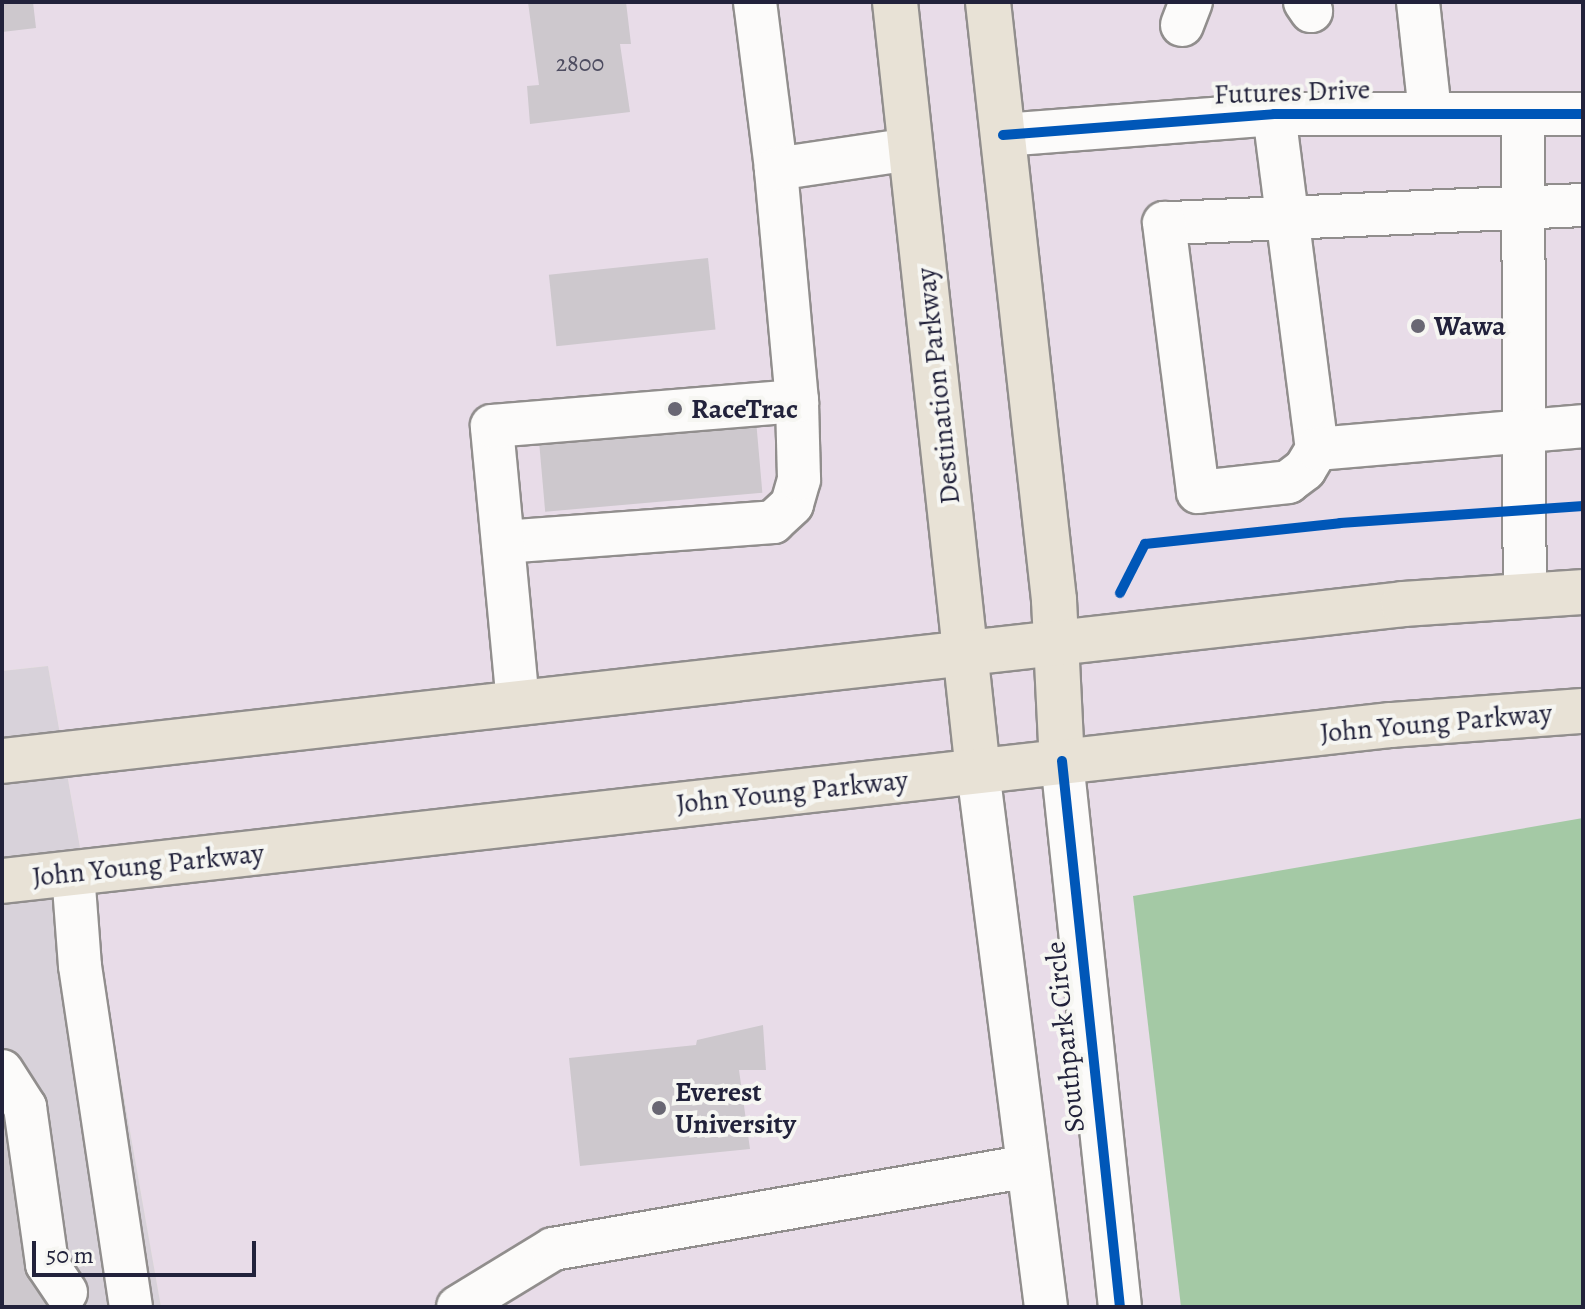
<!DOCTYPE html>
<style>
body{margin:0}
#map{position:relative;width:1585px;height:1309px;overflow:hidden;background:#ece7dc;font-family:Alegreya,serif}
div>[style]{position:absolute}
[style*='--x']{left:calc(var(--x)*1px);top:calc(var(--y)*1px);width:calc(var(--w)*1px);rotate:calc(var(--a)*1deg)}
.built>*{inset:0;background:#e8dce8}
.industrial>*{inset:0;background:#d8d2da}
.forest>*{inset:0;background:#a4c9a5}
.building>*{inset:0;background:#cdc8cd;transform-origin:0 0}
.roads{filter:drop-shadow(2px 0 #918e8d) drop-shadow(-2px 0 #918e8d) drop-shadow(0 2px #918e8d) drop-shadow(0 -2px #918e8d)}
.minor>*{height:42px;margin:-21px;padding:0 21px;transform-origin:21px;border-radius:21px;background:#fcfbfa}
.major>*{height:44px;margin:-22px;padding:0 22px;transform-origin:22px;border-radius:22px;background:#e8e2d6}
.highway>*{height:44px;margin:-22px;padding:0 22px;transform-origin:22px;border-radius:22px;background:#e8e2d6}
.cycleway>*{height:10px;margin:-5px;padding:0 5px;transform-origin:5px;border-radius:5px;background:#0057b8}
.dots>*{width:22px;height:22px;translate:-50% -50%;box-sizing:border-box;border:4px solid #f6f6f2;border-radius:50%}
span{translate:-50% -50%;white-space:nowrap;text-align:center;line-height:1.15;-webkit-text-stroke:8px #f6f6f2;paint-order:stroke}
.number-label{font-size:24px;color:#4d4c60}
.number-label span{-webkit-text-stroke-width:0}
.street-label{font-size:28px;color:#22223b}
.poi-label{font-size:28px;color:#22223b;font-weight:700}
.left{translate:0 -50%;text-align:left}
.frame{position:absolute;inset:0;border:4px solid #22223b;pointer-events:none}
.scale{position:absolute;left:32px;top:1241px;width:224px;height:36px;box-sizing:border-box;border:4px solid #22223b;border-top:0;padding-left:10px;font-size:24px;line-height:28px;white-space:nowrap;color:#22223b;-webkit-text-stroke:6px #f6f6f2;paint-order:stroke}
</style>
<div id="map">
<div class="built">
<i style="clip-path:polygon(2px 2px,1583px 2px,1583px 1307px,161px 1307px,48px 666px,2px 671px)"></i>
</div>
<div class="industrial">
<i style="clip-path:polygon(48px 666px,161px 1307px,2px 1307px,2px 671px)"></i>
</div>
<div class="forest">
<i style="clip-path:polygon(1583px 818px,1583px 1307px,1181px 1307px,1133px 896px)"></i>
</div>
<div class="building">
<i style="clip-path:polygon(2px 2px,33px 2px,36px 28px,2px 32px)"></i>
<i style="clip-path:polygon(528px 2px,626px 2px,631px 44px,620px 44px,630px 112px,530px 124px,527px 86px,539px 85px)"></i>
<i style="left:708px;top:258px;width:72px;height:160px;rotate:84deg"></i>
<i style="left:756px;top:420px;width:73px;height:218px;rotate:85deg"></i>
<i style="clip-path:polygon(763px 1025px,766px 1070px,739px 1070px,750px 1149px,580px 1166px,569px 1058px,696px 1045px,697px 1040px)"></i>
<i style="clip-path:polygon(7px 1084px,46px 1307px,2px 1307px,2px 1085px)"></i>
</div>
<div class="roads">
<div class="minor">
<i style="--x:755;--y:2;--w:168;--a:82.8"></i>
<i style="--x:1305;--y:2;--w:11;--a:56"></i>
<i style="--x:1418;--y:2;--w:112;--a:83.8"></i>
<i style="--x:1182;--y:25;--w:25;--a:-69"></i>
<i style="--x:1274;--y:114;--w:338;--a:82.7"></i>
<i style="--x:1523;--y:114;--w:480;--a:89.8"></i>
<i style="--x:1003;--y:135;--w:272;--a:-4.4"></i>
<i style="--x:1274;--y:114;--w:309;--a:0"></i>
<i style="--x:1583;--y:205;--w:419;--a:177.5"></i>
<i style="--x:1164;--y:223;--w:271;--a:82.8"></i>
<i style="--x:1198;--y:492;--w:91;--a:-6.3"></i>
<i style="--x:1288;--y:482;--w:21;--a:-37"></i>
<i style="--x:1305;--y:469;--w:23;--a:-59"></i>
<i style="--x:1317;--y:449;--w:267;--a:-4.9"></i>
<i style="--x:503;--y:542;--w:271;--a:-4.2"></i>
<i style="--x:773;--y:522;--w:26;--a:-43"></i>
<i style="--x:792;--y:504;--w:26;--a:-74"></i>
<i style="--x:799;--y:479;--w:78;--a:-91.5"></i>
<i style="--x:518;--y:703;--w:278;--a:-95.4"></i>
<i style="--x:492;--y:426;--w:306;--a:-4.7"></i>
<i style="--x:797;--y:401;--w:233;--a:-95.2"></i>
<i style="--x:776;--y:169;--w:136;--a:-8.4"></i>
<i style="--x:1062;--y:761;--w:549;--a:83.94"></i>
<i style="--x:978;--y:771;--w:540;--a:82.77"></i>
<i style="--x:73;--y:873;--w:93;--a:85.7"></i>
<i style="--x:80;--y:966;--w:345;--a:81.5"></i>
<i style="--x:2;--y:1071;--w:43;--a:57.4"></i>
<i style="--x:25;--y:1107;--w:159;--a:82"></i>
<i style="--x:47;--y:1264;--w:34;--a:56"></i>
<i style="--x:458;--y:1307;--w:111;--a:-31.4"></i>
<i style="--x:553;--y:1249;--w:482;--a:-9.9"></i>
</div>
<div class="major">
<i style="--x:895;--y:2;--w:773;--a:83.84"></i>
<i style="--x:988;--y:2;--w:602;--a:83.7"></i>
<i style="--x:1054;--y:600;--w:161;--a:87.2"></i>
</div>
<div class="highway">
<i style="--x:2;--y:761;--w:1410;--a:-6.39"></i>
<i style="--x:1403;--y:604;--w:180;--a:-3.8"></i>
<i style="--x:2;--y:881;--w:1398;--a:-6.41"></i>
<i style="--x:1391;--y:725;--w:193;--a:-4.2"></i>
</div>
</div>
<div class="cycleway">
<i style="--x:1003;--y:135;--w:272;--a:-4.4"></i>
<i style="--x:1274;--y:114;--w:309;--a:0"></i>
<i style="--x:1120;--y:593;--w:55;--a:-63"></i>
<i style="--x:1145;--y:544;--w:196;--a:-6.1"></i>
<i style="--x:1340;--y:523;--w:244;--a:-4"></i>
<i style="--x:1062;--y:761;--w:549;--a:83.94"></i>
</div>
<div class="dots">
<i style="left:1418px;top:326px;background:#696773"></i>
<i style="left:675px;top:409px;background:#696773"></i>
<i style="left:659px;top:1108px;background:#696773"></i>
</div>
<div class="number-label">
<span style="left:580px;top:64px">2800</span>
</div>
<div class="street-label">
<span style="left:1292px;top:92px;rotate:-2deg">Futures Drive</span>
<span style="left:938px;top:386px;rotate:-96deg">Destination Parkway</span>
<span style="left:1436px;top:723px;rotate:-5deg">John Young Parkway</span>
<span style="left:792px;top:792px;rotate:-6deg">John Young Parkway</span>
<span style="left:148px;top:865px;rotate:-6deg">John Young Parkway</span>
<span style="left:1065px;top:1037px;rotate:-96deg">Southpark Circle</span>
</div>
<div class="poi-label">
<span class="left" style="left:1434px;top:326px">Wawa</span>
<span class="left" style="left:691px;top:409px">RaceTrac</span>
<span class="left" style="left:675px;top:1108px">Everest<br>University</span>
</div>
<div class="frame"></div>
<div class="scale">50 m</div>
</div>
